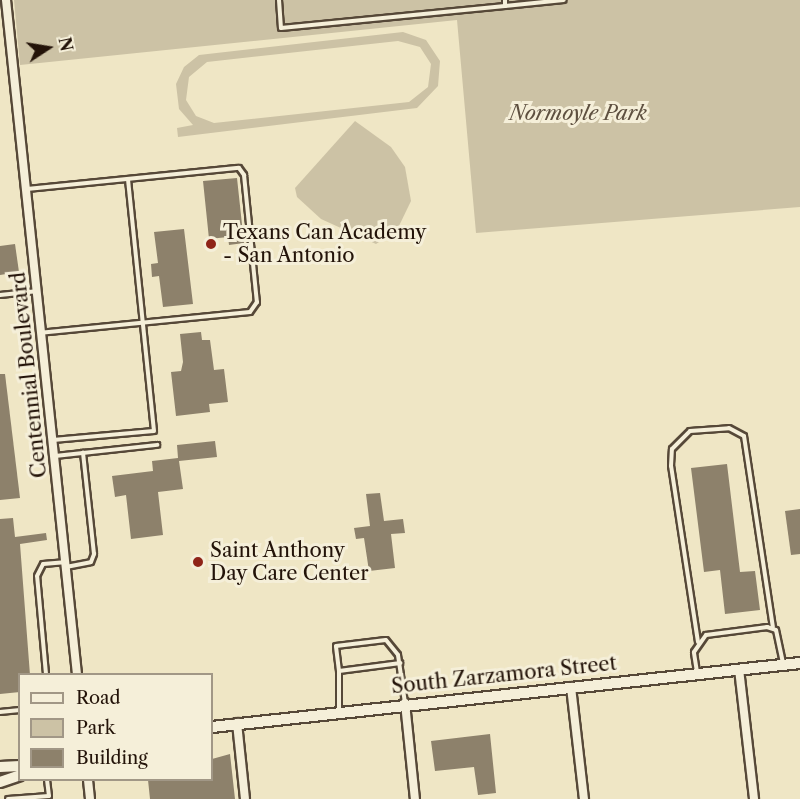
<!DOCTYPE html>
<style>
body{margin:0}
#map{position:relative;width:800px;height:799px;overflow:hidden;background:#efe6c5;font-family:"Libre Caslon Text",serif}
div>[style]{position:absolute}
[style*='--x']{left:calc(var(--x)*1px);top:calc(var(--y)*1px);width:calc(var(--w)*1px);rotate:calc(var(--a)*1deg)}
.green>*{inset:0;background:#ccc2a5}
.building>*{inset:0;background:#8d816b}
.roads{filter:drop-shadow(2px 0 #564838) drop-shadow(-2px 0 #564838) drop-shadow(0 2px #564838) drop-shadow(0 -2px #564838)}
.lane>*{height:4px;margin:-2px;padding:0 2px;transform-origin:2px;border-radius:2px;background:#f5efd9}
.street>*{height:8px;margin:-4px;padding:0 4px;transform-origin:4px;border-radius:4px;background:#f5efd9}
.secondary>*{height:10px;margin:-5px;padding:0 5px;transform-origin:5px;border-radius:5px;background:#f5efd9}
.dots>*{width:16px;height:16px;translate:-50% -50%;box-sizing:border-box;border:3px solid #f5efd9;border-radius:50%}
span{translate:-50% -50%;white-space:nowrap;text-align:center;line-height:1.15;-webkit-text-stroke:6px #f5efd9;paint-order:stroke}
.park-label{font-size:20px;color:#5e5040;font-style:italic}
.poi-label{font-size:20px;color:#231309}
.left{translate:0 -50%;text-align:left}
.street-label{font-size:20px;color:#231309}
.legend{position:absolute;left:18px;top:673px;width:195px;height:108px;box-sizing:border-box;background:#f5efd9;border:2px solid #a19786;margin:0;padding:8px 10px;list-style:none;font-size:18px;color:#231309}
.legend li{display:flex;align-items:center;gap:12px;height:30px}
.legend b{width:30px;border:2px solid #a19786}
.north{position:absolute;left:18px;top:18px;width:60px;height:60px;-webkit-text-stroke:4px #f5efd9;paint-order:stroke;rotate:78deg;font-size:16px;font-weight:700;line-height:24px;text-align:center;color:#231309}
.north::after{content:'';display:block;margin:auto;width:21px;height:27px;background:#231309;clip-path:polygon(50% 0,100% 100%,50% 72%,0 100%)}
</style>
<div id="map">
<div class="green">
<i style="clip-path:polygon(14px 0,800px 0,800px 207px,476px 233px,457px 20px,20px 65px)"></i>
<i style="clip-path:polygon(evenodd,403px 32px,426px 40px,440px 61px,438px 86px,417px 108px,178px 137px,177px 128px,193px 125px,179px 109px,176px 84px,184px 67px,199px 55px,403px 32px,398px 41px,420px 47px,431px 64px,428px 87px,409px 102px,214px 123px,196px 116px,186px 100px,189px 77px,207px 62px,398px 41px)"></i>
<i style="clip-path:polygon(355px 121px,391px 147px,405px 167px,411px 201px,397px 230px,376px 244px,321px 219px,297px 197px,295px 188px)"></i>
</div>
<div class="building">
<i style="clip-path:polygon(237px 178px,244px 243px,229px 245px,228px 237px,209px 239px,203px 181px)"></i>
<i style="clip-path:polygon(184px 229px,193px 304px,163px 307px,159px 276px,152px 277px,151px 264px,158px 263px,154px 232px)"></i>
<i style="clip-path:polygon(15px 244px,19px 272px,0 275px,0 246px)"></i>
<i style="clip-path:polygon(201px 332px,202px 340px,210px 340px,214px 370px,224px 369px,228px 402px,209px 404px,210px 412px,176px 416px,171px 372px,181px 371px,183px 362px,180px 334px)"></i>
<i style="clip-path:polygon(0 374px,5px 374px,20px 498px,0 500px)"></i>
<i style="clip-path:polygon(215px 441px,217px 457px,179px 461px,183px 489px,158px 492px,163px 535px,131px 539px,126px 495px,115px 497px,112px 476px,153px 471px,152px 461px,178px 458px,177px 445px)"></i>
<i style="clip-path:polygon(727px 464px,740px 572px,755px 571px,760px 610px,725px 614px,720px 570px,704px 572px,691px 468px)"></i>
<i style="clip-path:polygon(380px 493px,384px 521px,403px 519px,405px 533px,391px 534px,395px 568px,369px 571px,364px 538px,356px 539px,354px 528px,370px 526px,366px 494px)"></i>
<i style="clip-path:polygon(800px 509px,800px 554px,791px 555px,785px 511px)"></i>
<i style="clip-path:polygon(13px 518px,15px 537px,46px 533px,47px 540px,20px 544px,30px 675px,20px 675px,20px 692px,0 694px,0 519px)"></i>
<i style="clip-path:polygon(490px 734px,496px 793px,478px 795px,474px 767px,435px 771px,431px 741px)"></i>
<i style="clip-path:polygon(230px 754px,235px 799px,150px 799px,148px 780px,212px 780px,212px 759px)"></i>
</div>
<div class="roads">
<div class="lane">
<i style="--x:279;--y:0;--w:28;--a:86"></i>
<i style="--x:281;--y:28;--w:225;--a:-5.6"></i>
<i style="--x:505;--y:0;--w:6;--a:90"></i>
<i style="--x:505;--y:6;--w:59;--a:-5.8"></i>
<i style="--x:27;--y:189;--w:213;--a:-5.7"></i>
<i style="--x:239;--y:168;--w:9;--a:54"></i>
<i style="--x:244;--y:175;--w:128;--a:84.2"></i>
<i style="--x:257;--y:302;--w:12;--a:125"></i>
<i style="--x:250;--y:312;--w:210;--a:174.3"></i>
<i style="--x:0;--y:295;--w:36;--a:-6"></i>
<i style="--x:53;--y:440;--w:101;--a:-5.1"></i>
<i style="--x:154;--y:431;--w:253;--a:-95.9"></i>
<i style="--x:55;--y:456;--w:103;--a:-6.2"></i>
<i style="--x:66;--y:567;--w:25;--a:-11"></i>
<i style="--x:91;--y:562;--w:9;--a:-69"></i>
<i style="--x:94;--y:554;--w:102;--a:-96.2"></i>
<i style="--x:698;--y:642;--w:178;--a:-98.7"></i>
<i style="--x:671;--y:466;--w:17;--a:-87"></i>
<i style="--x:672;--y:449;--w:25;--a:-45"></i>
<i style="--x:690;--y:431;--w:39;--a:-4"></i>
<i style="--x:729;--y:428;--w:17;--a:28"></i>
<i style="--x:744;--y:436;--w:193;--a:81.4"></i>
<i style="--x:339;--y:671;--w:25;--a:-97"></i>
<i style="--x:336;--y:646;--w:50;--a:-6.8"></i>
<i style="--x:386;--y:640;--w:19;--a:51"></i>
<i style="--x:398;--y:655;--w:49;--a:81.7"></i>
<i style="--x:697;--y:672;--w:20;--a:-99"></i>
<i style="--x:694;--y:652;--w:21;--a:-55"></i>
<i style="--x:706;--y:635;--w:62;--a:-7.5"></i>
<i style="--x:767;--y:627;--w:9;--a:18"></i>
<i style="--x:776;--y:630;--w:35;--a:78"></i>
<i style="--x:46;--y:674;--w:98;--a:-95.2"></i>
<i style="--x:37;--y:576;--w:13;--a:-63"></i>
<i style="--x:43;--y:564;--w:21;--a:-5"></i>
<i style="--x:339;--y:709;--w:38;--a:-90"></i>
<i style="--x:339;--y:671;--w:62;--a:-7.5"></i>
<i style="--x:0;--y:712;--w:20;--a:-6"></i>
<i style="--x:8;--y:799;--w:41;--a:-4.2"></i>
<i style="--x:49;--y:796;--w:16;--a:-97"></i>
</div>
<div class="street">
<i style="--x:6;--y:0;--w:678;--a:83.99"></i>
<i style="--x:739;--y:669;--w:131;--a:83.4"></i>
<i style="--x:571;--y:687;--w:113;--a:83.4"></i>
<i style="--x:405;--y:703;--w:97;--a:84.1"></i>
<i style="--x:237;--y:723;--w:76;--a:84"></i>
<i style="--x:88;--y:780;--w:19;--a:84"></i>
</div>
<div class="secondary">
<i style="--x:212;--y:727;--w:591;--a:-6.21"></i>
<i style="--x:0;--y:767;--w:20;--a:-3"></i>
<i style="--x:0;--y:782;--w:21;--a:-19"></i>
</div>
</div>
<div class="dots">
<i style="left:211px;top:244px;background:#8f2418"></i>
<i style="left:198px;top:562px;background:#8f2418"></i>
</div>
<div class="park-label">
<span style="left:578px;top:113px">Normoyle Park</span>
</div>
<div class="poi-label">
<span class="left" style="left:223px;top:244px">Texans Can Academy<br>- San Antonio</span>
<span class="left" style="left:210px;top:562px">Saint Anthony<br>Day Care Center</span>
</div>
<div class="street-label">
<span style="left:29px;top:375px;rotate:-96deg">Centennial Boulevard</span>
<span style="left:504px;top:675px;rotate:-6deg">South Zarzamora Street</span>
</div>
<ul class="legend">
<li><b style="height:8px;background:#f5efd9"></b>Road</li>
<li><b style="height:16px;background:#ccc2a5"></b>Park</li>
<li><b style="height:16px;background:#8d816b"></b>Building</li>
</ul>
<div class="north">N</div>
</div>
